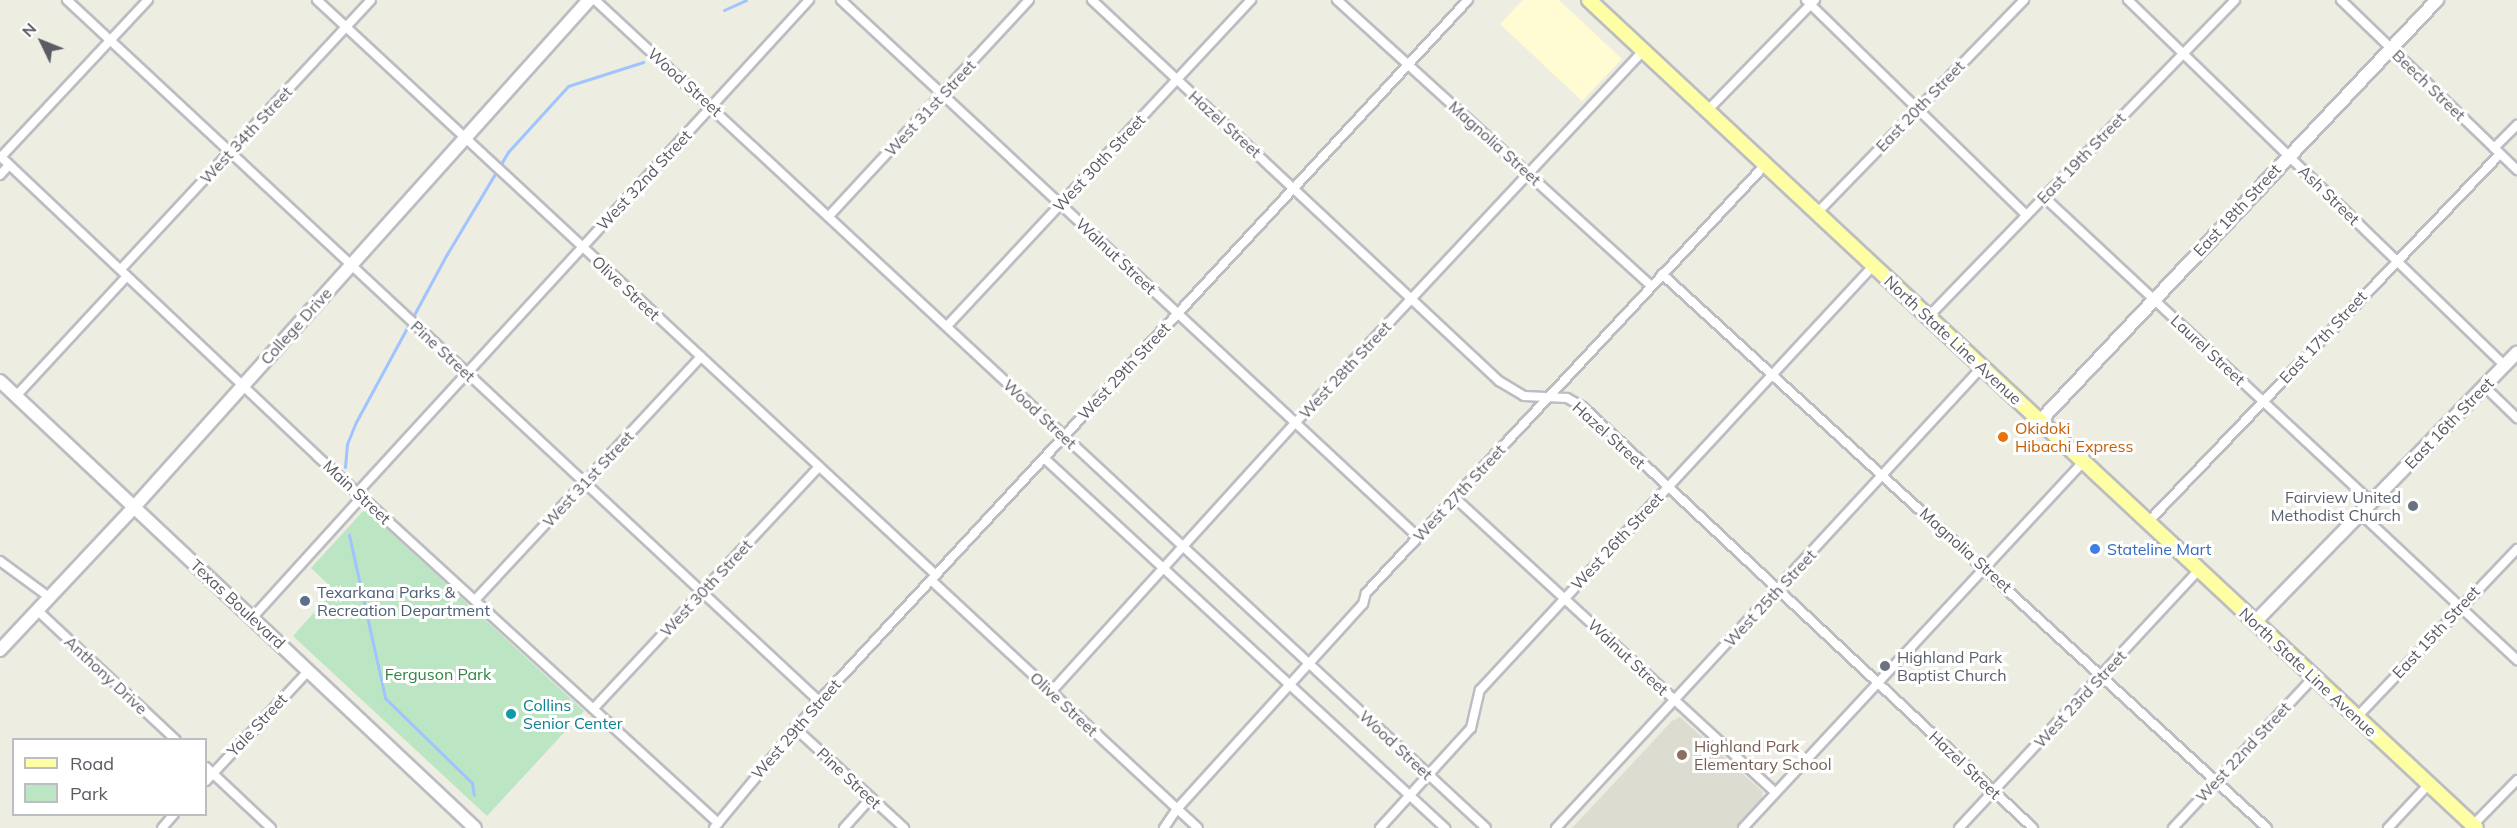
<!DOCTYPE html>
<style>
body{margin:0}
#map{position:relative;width:2517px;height:828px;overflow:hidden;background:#edede1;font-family:Mulish,sans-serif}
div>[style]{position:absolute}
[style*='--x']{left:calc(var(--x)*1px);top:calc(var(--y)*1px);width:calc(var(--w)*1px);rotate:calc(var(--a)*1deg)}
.commercial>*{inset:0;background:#fffcd4}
.education>*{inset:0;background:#dddcd0}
.green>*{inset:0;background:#bce6c3}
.stream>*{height:3px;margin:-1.5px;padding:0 1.5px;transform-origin:1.5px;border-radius:1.5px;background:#9fc4ff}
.roads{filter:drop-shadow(2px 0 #bcbdc3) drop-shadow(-2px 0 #bcbdc3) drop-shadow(0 2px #bcbdc3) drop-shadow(0 -2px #bcbdc3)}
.street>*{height:8px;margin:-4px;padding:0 4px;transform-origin:4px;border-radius:4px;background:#fff}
.secondary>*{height:12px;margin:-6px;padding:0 6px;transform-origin:6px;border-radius:6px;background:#fff}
.primary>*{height:14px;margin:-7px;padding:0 7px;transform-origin:7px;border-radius:7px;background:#feffa4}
.dots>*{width:16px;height:16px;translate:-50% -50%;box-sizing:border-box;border:3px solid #fff;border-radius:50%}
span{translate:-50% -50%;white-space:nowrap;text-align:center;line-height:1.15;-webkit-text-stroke:6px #fff;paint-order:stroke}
.street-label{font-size:16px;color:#5a5c63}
.food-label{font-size:16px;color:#c56008}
.left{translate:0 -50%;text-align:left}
.worship-label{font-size:16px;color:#5b616d}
.right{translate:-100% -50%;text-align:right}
.shop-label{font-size:16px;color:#366cbe}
.service-label{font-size:16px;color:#4e5e75}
.park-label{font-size:16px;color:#308342}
.culture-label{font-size:16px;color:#0d838f}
.education-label{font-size:16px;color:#785e54}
.legend{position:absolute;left:12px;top:738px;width:195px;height:78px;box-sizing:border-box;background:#fff;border:2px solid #bdbec1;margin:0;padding:8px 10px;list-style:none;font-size:18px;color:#5a5c63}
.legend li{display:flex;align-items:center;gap:12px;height:30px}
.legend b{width:30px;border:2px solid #bdbec1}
.north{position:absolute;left:12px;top:12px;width:60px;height:60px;-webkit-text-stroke:4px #fff;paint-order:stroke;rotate:313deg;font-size:16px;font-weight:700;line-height:24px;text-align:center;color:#5a5c63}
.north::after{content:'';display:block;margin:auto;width:21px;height:27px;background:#5a5c63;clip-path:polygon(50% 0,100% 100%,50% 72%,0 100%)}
</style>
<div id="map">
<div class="commercial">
<i style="clip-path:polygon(1523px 0,1559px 0,1622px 59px,1582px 101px,1500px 24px)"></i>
</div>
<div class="education">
<i style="clip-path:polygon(1680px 717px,1763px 792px,1760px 803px,1737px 828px,1572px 828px,1672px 721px)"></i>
</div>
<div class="green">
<i style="clip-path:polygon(365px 509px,584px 711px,487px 816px,293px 636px,334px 590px,311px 568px)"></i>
</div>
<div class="stream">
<i style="--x:724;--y:10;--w:24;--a:-24"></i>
<i style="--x:345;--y:467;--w:23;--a:-85"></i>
<i style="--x:347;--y:444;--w:24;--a:-68"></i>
<i style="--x:356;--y:422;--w:191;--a:-61.6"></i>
<i style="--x:447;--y:254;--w:119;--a:-59.1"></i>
<i style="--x:508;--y:152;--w:89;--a:-47.7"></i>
<i style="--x:568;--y:86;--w:79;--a:-17.7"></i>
<i style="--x:349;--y:535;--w:167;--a:77.5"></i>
<i style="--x:385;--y:698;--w:122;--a:44.3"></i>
<i style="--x:472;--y:783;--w:12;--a:81"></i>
</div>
<div class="roads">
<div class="street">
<i style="--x:67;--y:0;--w:1028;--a:42.99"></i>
<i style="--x:317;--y:0;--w:845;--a:42.89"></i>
<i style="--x:595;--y:0;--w:1216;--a:42.9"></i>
<i style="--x:841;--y:0;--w:788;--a:42.94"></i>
<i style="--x:1092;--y:0;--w:558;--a:43.11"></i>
<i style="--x:1499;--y:381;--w:29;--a:31"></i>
<i style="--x:1524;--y:396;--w:43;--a:2.7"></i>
<i style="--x:1567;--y:398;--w:18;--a:29"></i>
<i style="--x:1583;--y:407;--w:616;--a:43.09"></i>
<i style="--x:1337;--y:0;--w:425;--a:42.3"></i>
<i style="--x:1806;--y:0;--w:308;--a:44.3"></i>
<i style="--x:2128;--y:0;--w:525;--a:44.15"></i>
<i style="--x:2341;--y:0;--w:245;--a:44"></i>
<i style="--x:1707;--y:111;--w:155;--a:-45.8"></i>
<i style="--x:2494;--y:148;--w:33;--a:-45"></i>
<i style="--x:0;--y:156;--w:436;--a:43.4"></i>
<i style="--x:317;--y:456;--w:544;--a:42.47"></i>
<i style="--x:1;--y:157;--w:215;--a:-46.9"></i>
<i style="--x:0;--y:175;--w:13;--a:-48"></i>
<i style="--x:2044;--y:197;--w:449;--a:43"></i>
<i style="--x:1817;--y:213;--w:297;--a:-45.8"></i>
<i style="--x:829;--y:216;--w:294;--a:-47.2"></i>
<i style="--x:121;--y:269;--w:367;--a:-47.1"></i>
<i style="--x:1662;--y:274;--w:820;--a:42.48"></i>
<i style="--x:1928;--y:317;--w:441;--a:-45.9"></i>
<i style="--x:947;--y:326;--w:446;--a:-47"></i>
<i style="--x:2485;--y:387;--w:45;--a:44.1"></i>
<i style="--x:16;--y:396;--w:163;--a:-47.2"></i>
<i style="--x:1044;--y:458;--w:546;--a:42.7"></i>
<i style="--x:357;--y:493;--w:669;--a:-47.48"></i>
<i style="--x:1455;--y:498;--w:435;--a:42.6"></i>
<i style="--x:2361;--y:514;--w:214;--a:43.1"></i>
<i style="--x:2148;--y:522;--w:509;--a:-46.27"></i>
<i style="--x:0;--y:561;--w:61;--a:36.3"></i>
<i style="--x:931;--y:580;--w:364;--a:42.9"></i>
<i style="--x:475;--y:600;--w:332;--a:-47.1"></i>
<i style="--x:37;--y:610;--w:190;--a:43.1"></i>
<i style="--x:253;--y:617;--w:162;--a:-47.8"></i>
<i style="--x:1051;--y:692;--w:365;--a:-47.8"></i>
<i style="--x:1296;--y:422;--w:508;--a:-46.91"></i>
<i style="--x:594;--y:708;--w:330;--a:-47"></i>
<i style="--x:2357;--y:717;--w:232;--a:-46.4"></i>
<i style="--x:795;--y:728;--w:148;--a:42.5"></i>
<i style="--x:206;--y:767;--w:89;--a:43.2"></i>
<i style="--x:206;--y:781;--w:151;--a:-47.1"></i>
<i style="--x:2473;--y:825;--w:63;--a:-45.6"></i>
<i style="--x:162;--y:828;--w:18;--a:-49"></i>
<i style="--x:714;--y:828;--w:165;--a:-50.4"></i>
<i style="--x:819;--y:701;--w:955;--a:-47.21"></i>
<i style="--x:844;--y:828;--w:40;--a:-48"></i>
<i style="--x:1164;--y:828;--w:23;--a:-56"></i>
<i style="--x:1177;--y:809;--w:277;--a:-47.8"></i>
<i style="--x:1363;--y:604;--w:11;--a:-75"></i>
<i style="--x:1366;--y:593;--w:585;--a:-47.01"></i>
<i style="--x:1380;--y:828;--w:135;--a:-47.7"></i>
<i style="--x:1471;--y:728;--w:39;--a:-77"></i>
<i style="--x:1480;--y:690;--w:578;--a:-47.17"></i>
<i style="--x:1556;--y:828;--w:628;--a:-47.26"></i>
<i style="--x:1743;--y:828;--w:500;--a:-47.1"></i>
<i style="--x:1959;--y:828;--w:352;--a:-47.1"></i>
<i style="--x:2173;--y:828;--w:207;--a:-47"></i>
<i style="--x:2388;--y:828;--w:60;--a:-47"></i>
</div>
<div class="secondary">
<i style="--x:0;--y:381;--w:652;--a:43.26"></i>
<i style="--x:2040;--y:421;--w:579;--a:-46.68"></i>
<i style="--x:2255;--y:622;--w:376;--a:-45.8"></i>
<i style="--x:0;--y:650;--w:197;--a:-46.8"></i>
<i style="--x:135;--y:506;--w:680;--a:-48.1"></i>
</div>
<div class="primary">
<i style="--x:1589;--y:0;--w:1213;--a:43.03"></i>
</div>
</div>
<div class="dots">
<i style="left:2003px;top:437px;background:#e8710a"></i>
<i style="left:2413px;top:506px;background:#6b7280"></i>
<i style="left:2095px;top:549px;background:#3f7fe0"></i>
<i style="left:305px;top:601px;background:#5c6f8a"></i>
<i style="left:1885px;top:666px;background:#6b7280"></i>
<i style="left:511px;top:714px;background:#0f9aa8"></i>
<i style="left:1682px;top:755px;background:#8d6e63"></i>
</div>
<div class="street-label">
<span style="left:685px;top:82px;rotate:42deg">Wood Street</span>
<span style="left:2429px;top:85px;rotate:44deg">Beech Street</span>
<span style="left:1920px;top:106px;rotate:-46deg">East 20th Street</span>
<span style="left:930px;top:108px;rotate:-47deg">West 31st Street</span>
<span style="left:1225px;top:124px;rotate:42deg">Hazel Street</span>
<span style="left:246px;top:135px;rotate:-47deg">West 34th Street</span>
<span style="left:1495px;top:143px;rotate:42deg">Magnolia Street</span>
<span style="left:2081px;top:158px;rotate:-46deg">East 19th Street</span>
<span style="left:1099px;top:163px;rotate:-47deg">West 30th Street</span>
<span style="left:644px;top:180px;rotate:-47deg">West 32nd Street</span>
<span style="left:2329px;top:195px;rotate:44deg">Ash Street</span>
<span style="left:2237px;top:210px;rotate:-47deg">East 18th Street</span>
<span style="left:1116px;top:256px;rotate:43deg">Walnut Street</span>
<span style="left:626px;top:288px;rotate:43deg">Olive Street</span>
<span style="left:296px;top:326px;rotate:-48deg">College Drive</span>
<span style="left:2323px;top:337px;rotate:-47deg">East 17th Street</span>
<span style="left:1953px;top:340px;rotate:43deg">North State Line Avenue</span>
<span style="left:2208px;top:350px;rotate:43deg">Laurel Street</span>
<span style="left:443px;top:351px;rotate:43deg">Pine Street</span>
<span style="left:1345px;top:370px;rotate:-47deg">West 28th Street</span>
<span style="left:1124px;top:371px;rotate:-47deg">West 29th Street</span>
<span style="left:1040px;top:414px;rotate:43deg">Wood Street</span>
<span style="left:2449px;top:423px;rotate:-46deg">East 16th Street</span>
<span style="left:1609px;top:435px;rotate:42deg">Hazel Street</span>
<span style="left:588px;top:479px;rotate:-47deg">West 31st Street</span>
<span style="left:357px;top:492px;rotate:43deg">Main Street</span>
<span style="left:1459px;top:493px;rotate:-47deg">West 27th Street</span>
<span style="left:1617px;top:541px;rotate:-47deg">West 26th Street</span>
<span style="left:1966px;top:550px;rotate:42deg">Magnolia Street</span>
<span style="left:706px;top:588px;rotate:-47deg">West 30th Street</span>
<span style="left:1770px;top:598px;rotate:-47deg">West 25th Street</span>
<span style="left:238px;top:604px;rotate:43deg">Texas Boulevard</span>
<span style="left:2436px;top:632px;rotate:-47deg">East 15th Street</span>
<span style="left:1628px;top:657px;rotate:43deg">Walnut Street</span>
<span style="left:2308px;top:672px;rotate:43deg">North State Line Avenue</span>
<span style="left:106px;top:675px;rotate:43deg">Anthony Drive</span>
<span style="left:2080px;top:699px;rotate:-47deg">West 23rd Street</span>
<span style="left:1064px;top:704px;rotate:43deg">Olive Street</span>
<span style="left:257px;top:725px;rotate:-47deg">Yale Street</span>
<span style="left:796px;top:729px;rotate:-49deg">West 29th Street</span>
<span style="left:1396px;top:745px;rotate:43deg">Wood Street</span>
<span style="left:2243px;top:752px;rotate:-47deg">West 22nd Street</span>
<span style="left:1965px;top:765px;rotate:43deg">Hazel Street</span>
<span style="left:849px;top:778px;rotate:43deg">Pine Street</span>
</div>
<div class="food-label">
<span class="left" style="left:2015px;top:437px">Okidoki<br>Hibachi Express</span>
</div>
<div class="worship-label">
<span class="right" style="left:2401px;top:506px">Fairview United<br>Methodist Church</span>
<span class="left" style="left:1897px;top:666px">Highland Park<br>Baptist Church</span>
</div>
<div class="shop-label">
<span class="left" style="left:2107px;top:549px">Stateline Mart</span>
</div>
<div class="service-label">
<span class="left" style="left:317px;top:601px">Texarkana Parks &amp;<br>Recreation Department</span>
</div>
<div class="park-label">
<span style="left:438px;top:674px">Ferguson Park</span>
</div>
<div class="culture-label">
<span class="left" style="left:523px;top:714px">Collins<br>Senior Center</span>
</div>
<div class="education-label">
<span class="left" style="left:1694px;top:755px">Highland Park<br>Elementary School</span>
</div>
<ul class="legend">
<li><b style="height:8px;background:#feffa4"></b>Road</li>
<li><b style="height:16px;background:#bce6c3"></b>Park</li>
</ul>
<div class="north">N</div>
</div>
